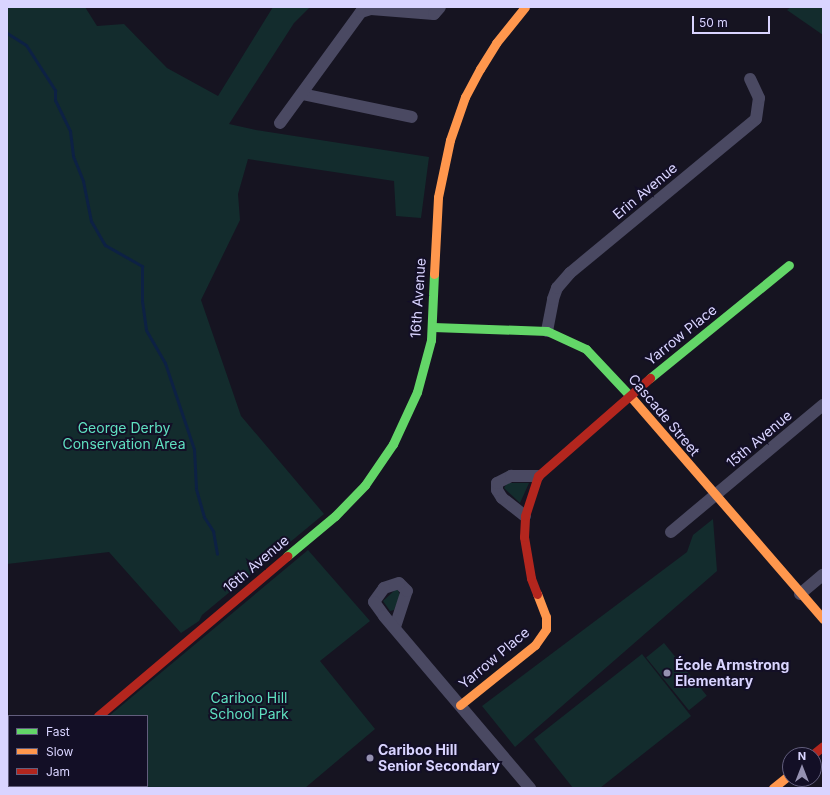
<!DOCTYPE html>
<meta charset="utf-8">
<style>
body{margin:0}
#map{position:relative;width:830px;height:795px;overflow:hidden;background:#161421;font-family:Inter,sans-serif}
div>[style]{position:absolute}
[style*='--x']{left:calc(var(--x)*1px);top:calc(var(--y)*1px);width:calc(var(--w)*1px);rotate:calc(var(--a)*1deg)}
.green>*{inset:0;background:#132c2d;transform-origin:0 0}
.stream>*{height:3px;margin:-1.5px;padding:0 1.5px;transform-origin:1.5px;border-radius:1.5px;background:#0d2144}
.street>*{height:12px;margin:-6px;padding:0 6px;transform-origin:6px;border-radius:6px;background:#4a4962}
.fast>*{height:9px;margin:-4.5px;padding:0 4.5px;transform-origin:4.5px;border-radius:4.5px;background:#63d668}
.slow>*{height:9px;margin:-4.5px;padding:0 4.5px;transform-origin:4.5px;border-radius:4.5px;background:#ff974d}
.jam>*{height:9px;margin:-4.5px;padding:0 4.5px;transform-origin:4.5px;border-radius:4.5px;background:#b3261e}
.dots>*{width:11px;height:11px;translate:-50% -50%;box-sizing:border-box;border:2px solid #130f26;border-radius:50%}
span{translate:-50% -50%;white-space:nowrap;text-align:center;line-height:1.15;-webkit-text-stroke:4px #130f26;paint-order:stroke}
.street-label{font-size:14px;color:#d9d4ff}
.park-label{font-size:14px;color:#5fe0c0}
.poi-label{font-size:14px;color:#d9d4ff;font-weight:700}
.left{translate:0 -50%;text-align:left}
.frame{position:absolute;inset:0;border:8px solid #d9d4ff;pointer-events:none}
.legend{position:absolute;left:8px;top:715px;width:140px;height:72px;box-sizing:border-box;background:#130f26;border:1px solid #625e7d;margin:0;padding:5px 7px;list-style:none;font-size:12px;color:#d9d4ff}
.legend li{display:flex;align-items:center;gap:8px;height:20px}
.legend b{width:20px;border:1px solid #625e7d}
.north{position:absolute;left:782px;top:747px;width:40px;height:40px;box-sizing:border-box;background:#130f26;border:1px solid #625e7d;border-radius:50%;rotate:0deg;font-size:11px;font-weight:700;line-height:16px;text-align:center;color:#d9d4ff}
.north::after{content:'';display:block;margin:auto;width:14px;height:18px;background:#9591b1;clip-path:polygon(50% 0,100% 100%,50% 72%,0 100%)}
.scale{position:absolute;left:692px;top:16px;width:78px;height:18px;box-sizing:border-box;border:2px solid #d9d4ff;border-top:0;padding-left:5px;font-size:12px;line-height:14px;white-space:nowrap;color:#d9d4ff;-webkit-text-stroke:3px #130f26;paint-order:stroke}
</style>
<div id="map">
<div class="green">
<i style="clip-path:polygon(7px 7px,85px 7px,97px 26px,124px 24px,167px 68px,218px 96px,273px 7px,310px 7px,294px 23px,229px 124px,256px 130px,429px 157px,421px 218px,396px 216px,394px 181px,248px 159px,238px 194px,240px 220px,201px 300px,241px 416px,324px 514px,202px 615px,199px 621px,181px 633px,109px 552px,7px 564px)"></i>
<i style="clip-path:polygon(791px 7px,823px 7px,823px 35px,787px 10px)"></i>
<i style="clip-path:polygon(507px 483px,529px 483px,520px 503px,504px 488px)"></i>
<i style="clip-path:polygon(713px 519px,717px 571px,515px 747px,482px 706px,687px 552px,693px 535px)"></i>
<i style="clip-path:polygon(308px 550px,370px 621px,320px 661px,375px 729px,305px 788px,133px 788px,131px 786px,147px 786px,147px 716px,109px 716px)"></i>
<i style="clip-path:polygon(395px 590px,398px 590px,400px 596px,394px 610px,390px 611px,383px 601px)"></i>
<i style="left:664px;top:643px;width:68px;height:23px;rotate:51deg"></i>
<i style="clip-path:polygon(642px 654px,691px 716px,600px 788px,573px 788px,534px 739px)"></i>
</div>
<div class="stream">
<i style="--x:7;--y:33;--w:22;--a:32"></i>
<i style="--x:26;--y:45;--w:54;--a:57.2"></i>
<i style="--x:55;--y:90;--w:10;--a:90"></i>
<i style="--x:55;--y:100;--w:34;--a:64"></i>
<i style="--x:70;--y:131;--w:25;--a:83"></i>
<i style="--x:73;--y:156;--w:27;--a:68"></i>
<i style="--x:83;--y:181;--w:41;--a:78.7"></i>
<i style="--x:91;--y:221;--w:28;--a:60"></i>
<i style="--x:105;--y:245;--w:43;--a:29.6"></i>
<i style="--x:142;--y:266;--w:35;--a:90"></i>
<i style="--x:142;--y:301;--w:29;--a:82"></i>
<i style="--x:146;--y:330;--w:38;--a:60"></i>
<i style="--x:165;--y:363;--w:91;--a:71.4"></i>
<i style="--x:194;--y:449;--w:40;--a:87.1"></i>
<i style="--x:196;--y:489;--w:29;--a:74"></i>
<i style="--x:204;--y:517;--w:17;--a:57"></i>
<i style="--x:213;--y:531;--w:23;--a:80"></i>
</div>
<div class="street">
<i style="--x:302;--y:94;--w:112;--a:11.8"></i>
<i style="--x:280;--y:123;--w:137;--a:-53.9"></i>
<i style="--x:361;--y:12;--w:10;--a:-17"></i>
<i style="--x:371;--y:9;--w:63;--a:4.5"></i>
<i style="--x:434;--y:14;--w:9;--a:-49"></i>
<i style="--x:547;--y:331;--w:33;--a:-79"></i>
<i style="--x:553;--y:299;--w:12;--a:-70"></i>
<i style="--x:557;--y:288;--w:20;--a:-49"></i>
<i style="--x:570;--y:273;--w:241;--a:-39.6"></i>
<i style="--x:756;--y:119;--w:21;--a:-82"></i>
<i style="--x:759;--y:98;--w:21;--a:-115"></i>
<i style="--x:525;--y:516;--w:29;--a:-142"></i>
<i style="--x:502;--y:498;--w:9;--a:-122"></i>
<i style="--x:497;--y:490;--w:7;--a:-90"></i>
<i style="--x:497;--y:483;--w:16;--a:-27"></i>
<i style="--x:511;--y:476;--w:27;--a:0"></i>
<i style="--x:671;--y:532;--w:198;--a:-39.9"></i>
<i style="--x:800;--y:594;--w:30;--a:-40"></i>
<i style="--x:395;--y:627;--w:38;--a:-72"></i>
<i style="--x:407;--y:591;--w:11;--a:-135"></i>
<i style="--x:399;--y:583;--w:16;--a:162"></i>
<i style="--x:384;--y:588;--w:17;--a:126"></i>
<i style="--x:374;--y:602;--w:17;--a:54"></i>
<i style="--x:384;--y:616;--w:226;--a:49.7"></i>
</div>
<div class="fast">
<i style="--x:433;--y:327;--w:114;--a:2"></i>
<i style="--x:547;--y:331;--w:43;--a:24.8"></i>
<i style="--x:586;--y:349;--w:66;--a:46.8"></i>
<i style="--x:650;--y:378;--w:179;--a:-39.1"></i>
<i style="--x:287;--y:556;--w:62;--a:-39.8"></i>
<i style="--x:335;--y:516;--w:43;--a:-45.9"></i>
<i style="--x:365;--y:485;--w:50;--a:-55.7"></i>
<i style="--x:393;--y:444;--w:57;--a:-65.2"></i>
<i style="--x:417;--y:392;--w:54;--a:-74.9"></i>
<i style="--x:431;--y:340;--w:66;--a:-87.4"></i>
</div>
<div class="slow">
<i style="--x:434;--y:274;--w:77;--a:-87"></i>
<i style="--x:438;--y:197;--w:58;--a:-78.1"></i>
<i style="--x:450;--y:140;--w:46;--a:-70.8"></i>
<i style="--x:465;--y:97;--w:32;--a:-62"></i>
<i style="--x:480;--y:69;--w:31;--a:-58"></i>
<i style="--x:496;--y:43;--w:46;--a:-51.1"></i>
<i style="--x:631;--y:397;--w:294;--a:49.1"></i>
<i style="--x:460;--y:705;--w:96;--a:-38.7"></i>
<i style="--x:535;--y:645;--w:19;--a:-55"></i>
<i style="--x:546;--y:629;--w:12;--a:-90"></i>
<i style="--x:546;--y:617;--w:25;--a:-111"></i>
<i style="--x:11;--y:788;--w:4;--a:-34"></i>
<i style="--x:773;--y:788;--w:22;--a:-39"></i>
</div>
<div class="jam">
<i style="--x:537;--y:594;--w:17;--a:-111"></i>
<i style="--x:531;--y:578;--w:42;--a:-99.7"></i>
<i style="--x:524;--y:537;--w:21;--a:-87"></i>
<i style="--x:525;--y:516;--w:42;--a:-72"></i>
<i style="--x:538;--y:476;--w:149;--a:-41.2"></i>
<i style="--x:98;--y:716;--w:248;--a:-40.2"></i>
<i style="--x:812;--y:755;--w:14;--a:-39"></i>
</div>
<div class="dots">
<i style="left:667px;top:673px;background:#9591b1"></i>
<i style="left:370px;top:758px;background:#9591b1"></i>
</div>
<div class="street-label">
<span style="left:645px;top:191px;rotate:-40deg">Erin Avenue</span>
<span style="left:418px;top:298px;rotate:-86deg">16th Avenue</span>
<span style="left:681px;top:335px;rotate:-39deg">Yarrow Place</span>
<span style="left:664px;top:415px;rotate:50deg">Cascade Street</span>
<span style="left:759px;top:439px;rotate:-40deg">15th Avenue</span>
<span style="left:256px;top:564px;rotate:-40deg">16th Avenue</span>
<span style="left:494px;top:658px;rotate:-40deg">Yarrow Place</span>
</div>
<div class="park-label">
<span style="left:124px;top:436px">George Derby<br>Conservation Area</span>
<span style="left:249px;top:706px">Cariboo Hill<br>School Park</span>
</div>
<div class="poi-label">
<span class="left" style="left:675px;top:673px">École Armstrong<br>Elementary</span>
<span class="left" style="left:378px;top:758px">Cariboo Hill<br>Senior Secondary</span>
</div>
<div class="frame"></div>
<ul class="legend">
<li><b style="height:5px;background:#63d668"></b>Fast</li>
<li><b style="height:5px;background:#ff974d"></b>Slow</li>
<li><b style="height:5px;background:#b3261e"></b>Jam</li>
</ul>
<div class="north">N</div>
<div class="scale">50 m</div>
</div>
